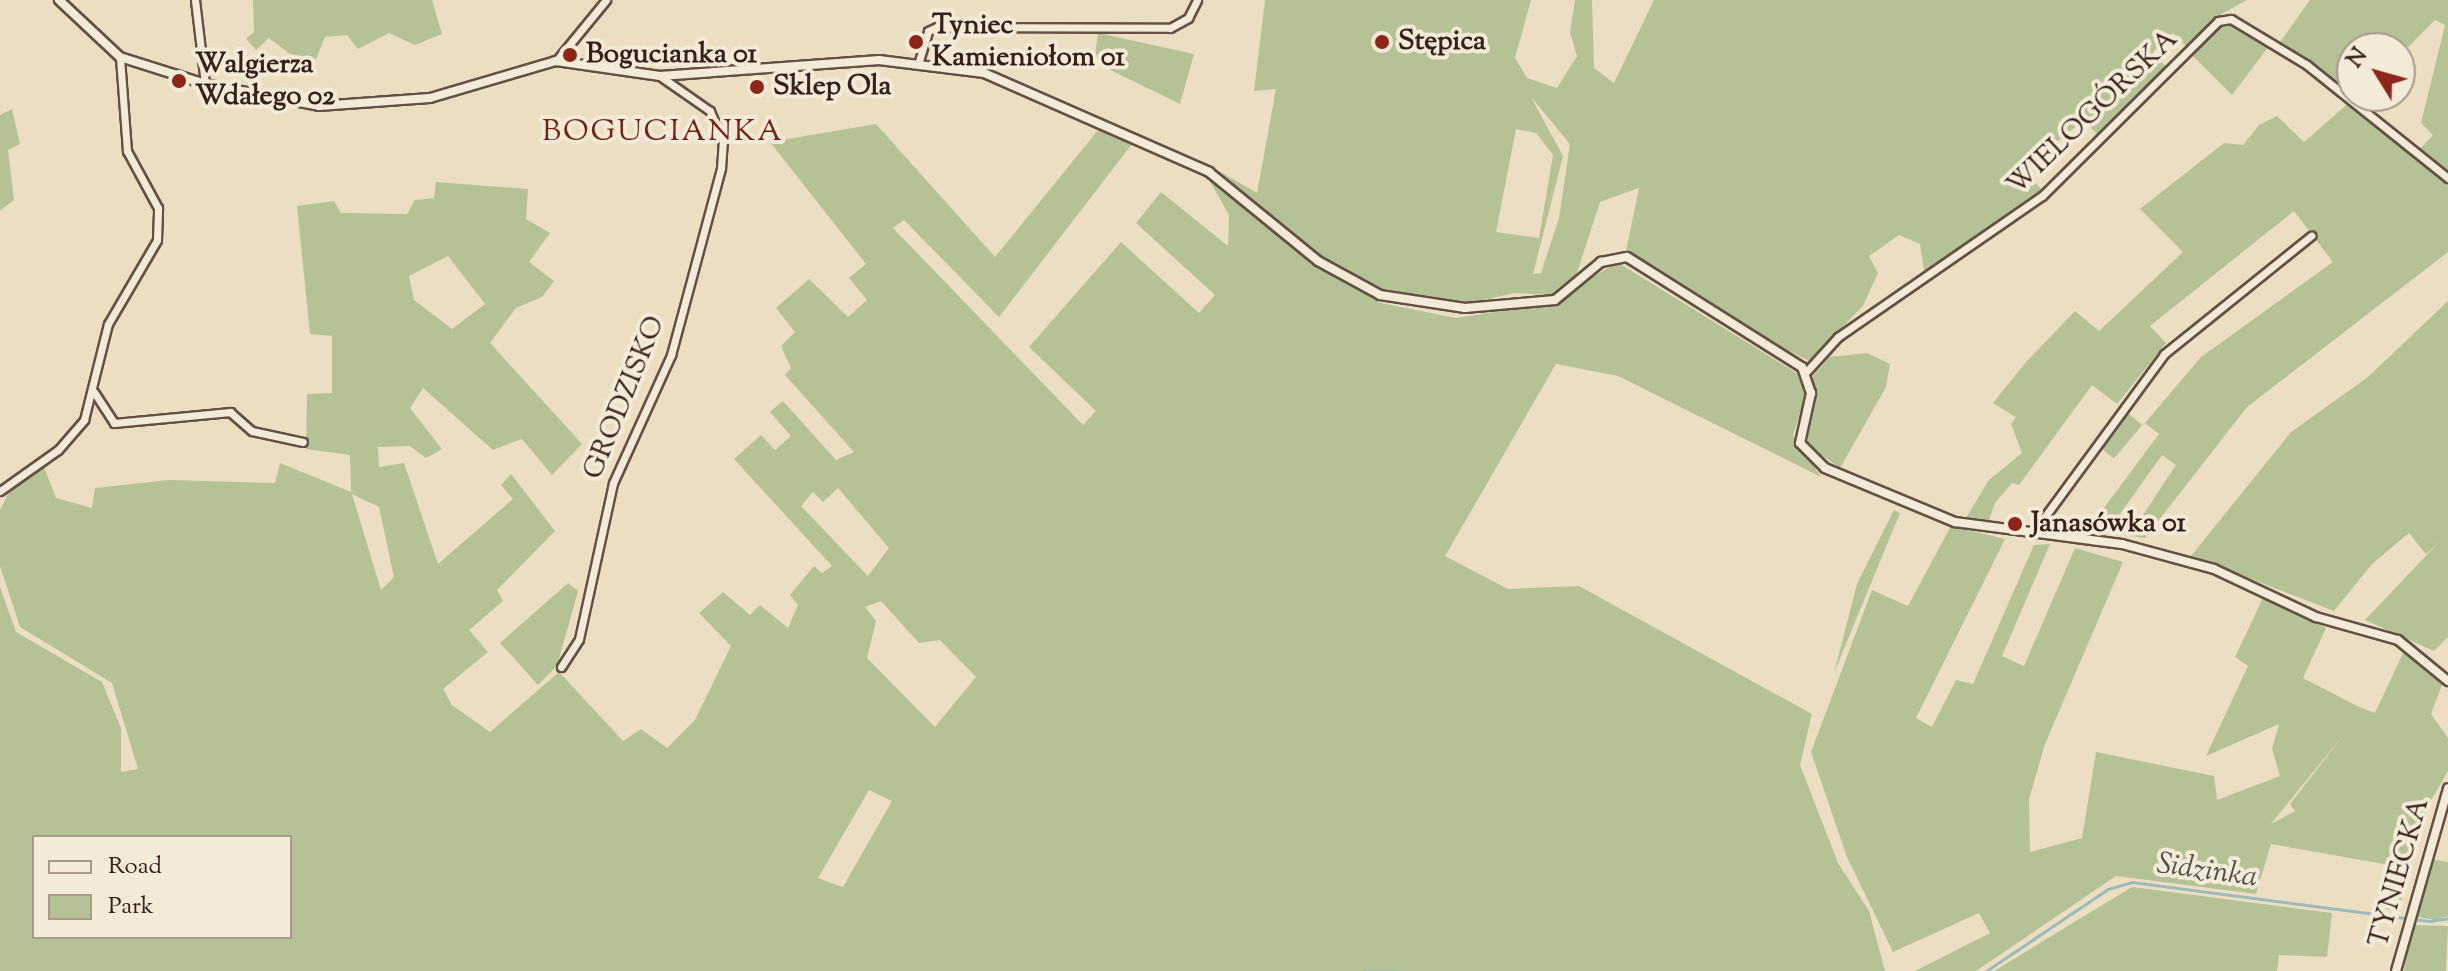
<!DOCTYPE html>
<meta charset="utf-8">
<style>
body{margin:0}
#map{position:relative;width:2448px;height:971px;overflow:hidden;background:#ecdfc1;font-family:"Sorts Mill Goudy",serif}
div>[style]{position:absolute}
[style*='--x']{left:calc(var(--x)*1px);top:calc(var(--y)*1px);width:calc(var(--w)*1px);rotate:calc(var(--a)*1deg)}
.green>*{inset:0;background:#b5c295;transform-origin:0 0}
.stream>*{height:3px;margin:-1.5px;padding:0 1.5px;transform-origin:1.5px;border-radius:1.5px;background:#9cbabc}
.roads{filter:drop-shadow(2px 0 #645044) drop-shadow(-2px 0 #645044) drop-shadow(0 2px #645044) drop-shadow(0 -2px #645044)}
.minor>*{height:7px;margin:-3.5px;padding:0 3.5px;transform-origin:3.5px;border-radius:3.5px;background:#f3ead7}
.tertiary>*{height:8px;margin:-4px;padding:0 4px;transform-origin:4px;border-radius:4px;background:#f3ead7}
.dots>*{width:22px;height:22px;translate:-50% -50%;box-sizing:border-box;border:4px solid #f3ead7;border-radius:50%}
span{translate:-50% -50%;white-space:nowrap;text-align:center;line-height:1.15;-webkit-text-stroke:8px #f3ead7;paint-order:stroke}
.poi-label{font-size:28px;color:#36211a;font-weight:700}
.left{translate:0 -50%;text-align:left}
.street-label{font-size:28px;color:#36211a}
.neighbourhood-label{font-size:30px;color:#7a1f14;letter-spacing:2px}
.water-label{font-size:30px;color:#554f4b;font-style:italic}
.legend{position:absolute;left:32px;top:835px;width:260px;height:104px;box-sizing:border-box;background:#f3ead7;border:2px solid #a79a8b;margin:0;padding:10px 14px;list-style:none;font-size:24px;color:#36211a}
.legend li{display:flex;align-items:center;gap:16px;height:40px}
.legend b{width:40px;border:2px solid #a79a8b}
.north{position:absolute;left:2336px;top:32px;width:80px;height:80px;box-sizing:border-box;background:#f3ead7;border:2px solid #a79a8b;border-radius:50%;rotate:307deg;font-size:22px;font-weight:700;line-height:32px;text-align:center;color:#36211a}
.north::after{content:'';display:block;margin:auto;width:28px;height:36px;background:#8f2418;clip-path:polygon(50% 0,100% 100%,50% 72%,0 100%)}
</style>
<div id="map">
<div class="green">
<i style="clip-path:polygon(253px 0,432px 0,442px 34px,415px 45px,389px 33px,358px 49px,347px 35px,325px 37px,316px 59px,290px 54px,269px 38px,256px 50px,246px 39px,254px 32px)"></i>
<i style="clip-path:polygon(evenodd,1265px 0,1531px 0,1515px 58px,1527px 78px,1557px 88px,1577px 56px,1570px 32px,1575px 0,1592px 0,1594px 68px,1614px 83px,1654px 0,2247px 0,2220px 15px,2189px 49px,2173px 33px,2153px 52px,2168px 69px,2098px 135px,2084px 120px,2023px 169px,2042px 190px,1925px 277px,1920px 244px,1899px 235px,1869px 256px,1878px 273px,1863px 306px,1809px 361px,1731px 321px,1626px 251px,1639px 188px,1600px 202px,1577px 273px,1550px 295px,1514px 293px,1458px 306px,1384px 293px,1318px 257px,1210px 166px,1257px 193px,1276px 89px,1254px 91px,1265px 0,1531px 97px,1570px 144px,1559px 218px,1541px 273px,1533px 274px,1563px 156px,1531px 97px,1265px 0,1516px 129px,1536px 133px,1553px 155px,1539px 238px,1496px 232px,1516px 129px)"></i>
<i style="clip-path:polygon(2310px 0,2448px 0,2448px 174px,2418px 151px,2433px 135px,2421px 123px,2445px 25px,2435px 20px,2400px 55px,2400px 48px,2352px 48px,2352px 93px,2278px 45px)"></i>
<i style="clip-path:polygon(2232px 24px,2269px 46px,2232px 95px,2190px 53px,2217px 25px)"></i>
<i style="clip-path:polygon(1098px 33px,1194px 54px,1180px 104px,1094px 62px)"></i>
<i style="clip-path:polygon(2351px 101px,2448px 182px,2448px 252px,2247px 407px,2145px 538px,2129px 536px,2176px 465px,2162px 455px,2105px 535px,2086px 532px,2159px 434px,2145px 423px,2201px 357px,2333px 262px,2294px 211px,2150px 326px,2166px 343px,2117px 404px,2092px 385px,2019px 485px,2012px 483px,1995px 503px,1988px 523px,1966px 518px,1989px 480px,2022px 453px,2011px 424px,2016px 417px,1993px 403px,2027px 361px,2075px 311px,2099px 331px,2183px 252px,2140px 209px,2224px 143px,2243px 145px,2259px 125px,2277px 116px,2304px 142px)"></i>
<i style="clip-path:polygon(12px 109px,20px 144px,8px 150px,14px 200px,0 211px,0 115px)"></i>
<i style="clip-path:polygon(evenodd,876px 124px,995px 257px,1099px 129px,1132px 144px,999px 317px,904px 220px,893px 228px,1083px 425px,1096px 411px,1029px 347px,1121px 242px,1199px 313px,1215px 295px,1136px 223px,1161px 192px,1228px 246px,1229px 215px,1208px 178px,1313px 262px,1381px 303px,1456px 318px,1552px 303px,1617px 262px,1800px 375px,1807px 392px,1793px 435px,1821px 477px,1618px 376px,1556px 364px,1445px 556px,1508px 589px,1579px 586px,1812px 714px,1800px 765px,1838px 863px,1869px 911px,1885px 971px,0 971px,0 587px,16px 632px,102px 682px,121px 728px,121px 772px,138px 769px,112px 683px,20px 627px,0 566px,0 510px,12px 486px,44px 467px,56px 498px,92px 508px,95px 488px,169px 480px,275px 483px,280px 463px,351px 492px,350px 455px,306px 449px,307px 394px,332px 393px,332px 336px,310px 334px,297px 206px,334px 201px,341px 213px,407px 214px,415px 200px,434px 198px,436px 182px,528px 189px,526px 219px,550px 233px,529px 262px,554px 281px,542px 297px,516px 308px,490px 343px,582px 444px,552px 475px,522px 439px,493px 450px,423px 388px,410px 408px,442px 449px,426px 458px,410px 446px,378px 447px,379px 467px,404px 463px,438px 564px,513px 499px,501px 485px,511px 474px,555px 531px,497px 590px,503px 601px,469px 630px,488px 652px,443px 689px,452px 705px,490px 732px,559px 672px,623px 741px,641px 729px,667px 748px,695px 720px,731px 646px,699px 613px,723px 592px,750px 615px,760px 605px,788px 628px,798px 605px,790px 595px,814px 566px,822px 573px,832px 566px,734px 459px,761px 435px,775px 450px,791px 436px,770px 412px,783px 401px,836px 460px,854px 452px,785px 375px,791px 368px,781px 346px,795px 332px,776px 308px,809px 279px,848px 317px,867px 300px,849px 278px,866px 264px,770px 142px,876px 124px,448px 256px,485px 304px,452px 329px,414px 300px,409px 276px,448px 256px,876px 124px,838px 488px,889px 548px,868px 576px,801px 506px,813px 492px,823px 502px,838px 488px,876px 124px,352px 494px,379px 507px,394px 577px,381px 590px,352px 494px,876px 124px,881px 601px,919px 643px,940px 640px,976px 677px,935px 727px,867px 658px,876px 621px,865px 607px,881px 601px,876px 124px,869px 790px,892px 801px,843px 887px,818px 878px,869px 790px,876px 124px,34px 837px,290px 837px,290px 937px,34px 937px,34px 837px)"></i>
<i style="clip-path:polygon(2448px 301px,2448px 637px,2434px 651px,2365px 620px,2440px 541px,2426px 554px,2409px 533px,2372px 564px,2334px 611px,2191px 556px,2291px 432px,2368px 377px)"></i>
<i style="clip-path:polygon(1867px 353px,1890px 364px,1886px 387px,1840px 468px,1806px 444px,1813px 376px,1830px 357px)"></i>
<i style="left:2123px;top:409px;width:25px;height:44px;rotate:40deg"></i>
<i style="clip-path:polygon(1894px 510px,1900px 513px,1834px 673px,1857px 584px)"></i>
<i style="clip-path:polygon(evenodd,1951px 526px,2005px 539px,1916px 718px,1932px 727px,1956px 680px,1973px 684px,2034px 545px,2050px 544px,2002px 656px,2024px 666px,2075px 548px,2123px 562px,2045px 744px,2029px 799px,2030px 852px,2082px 838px,2096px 752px,2214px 776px,2217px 800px,2280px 776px,2272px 749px,2279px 724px,2206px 756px,2248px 666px,2235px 657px,2264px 596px,2326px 628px,2303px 678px,2359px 707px,2375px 713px,2404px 651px,2417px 660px,2442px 685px,2431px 714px,2448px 738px,2448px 771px,2429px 804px,2398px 911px,2385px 909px,2395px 866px,2271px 844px,2256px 894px,2116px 876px,1976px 971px,1915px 971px,1990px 933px,1979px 913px,1893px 952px,1847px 857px,1811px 752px,1872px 590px,1908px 606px,1951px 526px,2348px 729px,2290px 804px,2295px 811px,2271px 824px,2348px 729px)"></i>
<i style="clip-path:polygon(568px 583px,578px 591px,557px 666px,538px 685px,500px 643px)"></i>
<i style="clip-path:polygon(2430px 859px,2448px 862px,2448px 916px,2435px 920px,2413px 916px)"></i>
<i style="clip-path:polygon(2132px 887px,2332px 913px,2327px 957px,2279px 955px,2277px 971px,1994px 971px)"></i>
<i style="clip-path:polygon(2411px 925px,2448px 926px,2446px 971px,2404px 971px)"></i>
</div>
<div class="stream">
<i style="--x:1364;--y:971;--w:32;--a:0"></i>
<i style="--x:1986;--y:971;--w:147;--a:-33.9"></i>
<i style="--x:2108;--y:889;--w:25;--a:-16"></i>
<i style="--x:2132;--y:882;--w:301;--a:7.5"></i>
<i style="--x:2430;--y:921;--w:18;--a:-9"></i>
</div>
<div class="roads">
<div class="minor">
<i style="--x:195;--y:0;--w:85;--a:83.2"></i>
<i style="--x:556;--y:61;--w:79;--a:-50.7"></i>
<i style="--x:919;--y:61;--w:31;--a:-73"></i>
<i style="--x:928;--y:31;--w:10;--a:-24"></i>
<i style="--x:937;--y:27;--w:233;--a:0.2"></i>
<i style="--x:1170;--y:28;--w:21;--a:-29"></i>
<i style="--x:1188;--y:18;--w:20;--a:-63"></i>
<i style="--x:1806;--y:372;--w:47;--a:-47.6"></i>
<i style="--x:1838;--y:337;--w:248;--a:-34.7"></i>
<i style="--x:2042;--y:196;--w:248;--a:-44.8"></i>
<i style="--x:2218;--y:21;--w:13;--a:-9"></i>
<i style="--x:2231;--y:19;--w:89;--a:31.2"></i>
<i style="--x:2307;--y:65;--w:181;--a:38.7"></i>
<i style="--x:94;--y:392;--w:37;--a:57"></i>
<i style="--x:114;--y:423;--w:117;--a:-5.4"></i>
<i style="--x:230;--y:412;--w:29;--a:41"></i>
<i style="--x:252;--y:431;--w:52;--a:12.2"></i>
<i style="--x:0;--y:491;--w:71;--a:-35.3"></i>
<i style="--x:58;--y:450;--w:40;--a:-49"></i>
<i style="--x:84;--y:420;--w:99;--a:-76"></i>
<i style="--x:108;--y:324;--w:97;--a:-59.7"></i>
<i style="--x:157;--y:240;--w:32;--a:-88"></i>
<i style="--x:158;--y:208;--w:65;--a:-118.5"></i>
<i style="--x:127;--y:151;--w:94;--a:-94.3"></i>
<i style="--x:2032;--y:534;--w:223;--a:-53.7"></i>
<i style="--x:2164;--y:354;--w:189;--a:-38.8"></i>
<i style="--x:561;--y:667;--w:33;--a:-57"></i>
<i style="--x:579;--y:639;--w:160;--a:-77.7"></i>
<i style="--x:613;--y:483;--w:141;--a:-65.6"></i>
<i style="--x:671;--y:355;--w:194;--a:-75"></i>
<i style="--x:721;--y:168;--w:26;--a:-86"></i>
<i style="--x:723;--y:142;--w:34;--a:-113"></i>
<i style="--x:710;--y:111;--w:61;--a:-145"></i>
</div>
<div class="tertiary">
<i style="--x:59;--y:0;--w:83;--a:43.1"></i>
<i style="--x:120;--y:57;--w:89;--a:17.6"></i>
<i style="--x:205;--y:84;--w:116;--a:10.9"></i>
<i style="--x:319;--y:106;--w:111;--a:-4.1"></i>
<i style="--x:430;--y:98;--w:131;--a:-16.4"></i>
<i style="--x:556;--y:61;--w:105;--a:8.2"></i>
<i style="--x:660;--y:76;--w:220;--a:-4.2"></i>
<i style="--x:879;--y:60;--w:106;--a:7.1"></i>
<i style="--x:984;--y:73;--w:246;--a:23.7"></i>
<i style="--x:1209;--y:172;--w:141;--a:39.2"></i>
<i style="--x:1318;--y:261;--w:71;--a:28.7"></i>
<i style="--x:1380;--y:295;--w:86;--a:8.7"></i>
<i style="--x:1465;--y:308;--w:90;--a:-5.1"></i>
<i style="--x:1555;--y:300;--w:60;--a:-39.6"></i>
<i style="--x:1601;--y:262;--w:26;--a:-11"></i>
<i style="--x:1627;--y:257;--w:207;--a:32.2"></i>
<i style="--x:1802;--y:367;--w:28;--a:71"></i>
<i style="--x:1811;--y:393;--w:51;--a:102.4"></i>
<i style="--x:1800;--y:443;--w:35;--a:45"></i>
<i style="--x:1825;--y:468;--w:141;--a:22.6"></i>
<i style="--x:1955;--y:522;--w:168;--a:7.5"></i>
<i style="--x:2122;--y:544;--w:95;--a:15.2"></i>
<i style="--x:2214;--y:569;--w:113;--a:25.2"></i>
<i style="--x:2316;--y:617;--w:85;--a:15.7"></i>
<i style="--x:2398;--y:640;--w:65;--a:39.4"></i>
<i style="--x:2396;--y:971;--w:190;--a:-74.1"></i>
</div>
</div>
<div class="dots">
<i style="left:916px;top:42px;background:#8f2418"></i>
<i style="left:1382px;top:42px;background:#8f2418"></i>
<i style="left:570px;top:55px;background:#8f2418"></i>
<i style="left:179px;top:81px;background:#8f2418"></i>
<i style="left:757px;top:87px;background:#8f2418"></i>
<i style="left:2015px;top:524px;background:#8f2418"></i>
</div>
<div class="poi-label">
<span class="left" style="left:932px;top:42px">Tyniec<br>Kamieniołom 01</span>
<span class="left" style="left:1398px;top:42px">Stępica</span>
<span class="left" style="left:586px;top:55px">Bogucianka 01</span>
<span class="left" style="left:195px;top:81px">Walgierza<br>Wdałego 02</span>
<span class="left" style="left:773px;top:87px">Sklep Ola</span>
<span class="left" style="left:2031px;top:524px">Janasówka 01</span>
</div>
<div class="street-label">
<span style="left:2093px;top:113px;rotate:-44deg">WIELOGÓRSKA</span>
<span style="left:625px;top:398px;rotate:-68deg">GRODZISKO</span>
<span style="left:2400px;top:873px;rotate:-74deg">TYNIECKA</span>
</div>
<div class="neighbourhood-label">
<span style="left:663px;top:133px">BOGUCIANKA</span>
</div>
<div class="water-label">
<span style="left:2207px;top:872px;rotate:8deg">Sidzinka</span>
</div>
<ul class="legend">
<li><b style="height:10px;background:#f3ead7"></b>Road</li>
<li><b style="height:22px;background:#b5c295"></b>Park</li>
</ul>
<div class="north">N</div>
</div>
